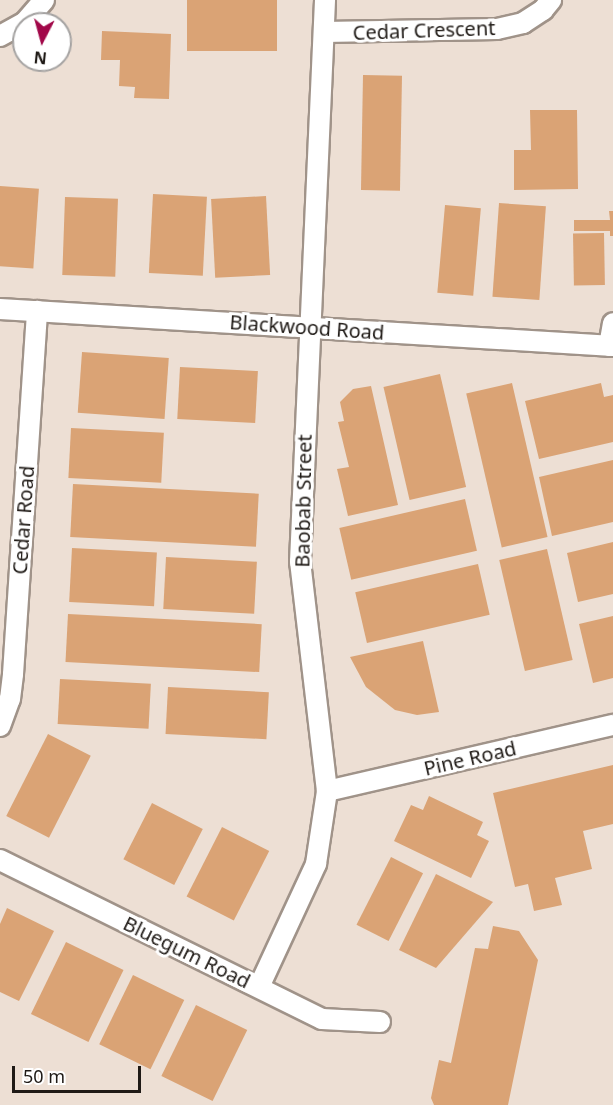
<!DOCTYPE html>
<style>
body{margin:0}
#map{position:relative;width:613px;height:1105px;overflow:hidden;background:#eddfd4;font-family:"Noto Sans",sans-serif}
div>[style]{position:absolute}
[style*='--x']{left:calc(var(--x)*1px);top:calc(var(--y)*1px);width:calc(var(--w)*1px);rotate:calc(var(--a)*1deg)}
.building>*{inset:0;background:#daa375;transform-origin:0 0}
.roads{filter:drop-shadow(2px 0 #a09389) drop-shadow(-2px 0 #a09389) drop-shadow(0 2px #a09389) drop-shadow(0 -2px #a09389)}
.minor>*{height:20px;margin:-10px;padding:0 10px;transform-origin:10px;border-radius:10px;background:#fff}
span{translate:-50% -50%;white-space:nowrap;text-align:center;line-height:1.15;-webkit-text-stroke:6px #fff;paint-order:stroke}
.street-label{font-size:20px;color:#1f1a16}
.north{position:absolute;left:12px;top:12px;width:60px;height:60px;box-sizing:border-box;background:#fff;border:2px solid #a5a3a2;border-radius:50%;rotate:186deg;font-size:16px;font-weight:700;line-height:24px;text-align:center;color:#1f1a16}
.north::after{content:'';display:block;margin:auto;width:21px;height:27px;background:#a10849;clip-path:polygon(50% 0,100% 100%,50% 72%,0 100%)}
.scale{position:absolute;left:12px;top:1066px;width:129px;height:27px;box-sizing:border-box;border:3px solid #1f1a16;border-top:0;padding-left:8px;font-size:18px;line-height:21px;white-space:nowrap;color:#1f1a16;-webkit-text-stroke:4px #fff;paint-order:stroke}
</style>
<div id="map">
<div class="building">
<i style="left:187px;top:0;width:90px;height:51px"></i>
<i style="clip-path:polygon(102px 31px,171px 34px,169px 99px,134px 98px,135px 87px,119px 86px,120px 60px,101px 60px)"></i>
<i style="left:363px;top:75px;width:39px;height:115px;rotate:1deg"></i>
<i style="clip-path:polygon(530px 110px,577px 110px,578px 189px,514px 190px,514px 150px,531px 150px)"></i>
<i style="left:0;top:186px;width:39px;height:80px;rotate:4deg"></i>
<i style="left:153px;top:194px;width:54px;height:79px;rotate:3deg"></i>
<i style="left:266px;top:196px;width:79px;height:55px;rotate:87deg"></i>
<i style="left:65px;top:197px;width:53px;height:78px;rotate:2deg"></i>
<i style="left:499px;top:203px;width:47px;height:94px;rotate:4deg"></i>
<i style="left:445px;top:205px;width:36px;height:88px;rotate:5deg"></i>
<i style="clip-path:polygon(609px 211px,613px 211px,613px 236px,610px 236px,610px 231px,574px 231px,574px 220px,610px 220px)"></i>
<i style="left:604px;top:233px;width:52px;height:31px;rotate:89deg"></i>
<i style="left:82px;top:352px;width:87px;height:61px;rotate:4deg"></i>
<i style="left:180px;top:367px;width:78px;height:52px;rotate:3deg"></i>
<i style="left:440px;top:374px;width:116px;height:58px;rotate:77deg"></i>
<i style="left:512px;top:383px;width:158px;height:47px;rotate:77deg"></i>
<i style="clip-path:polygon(601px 383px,604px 397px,613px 395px,613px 442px,539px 459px,525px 401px)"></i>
<i style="clip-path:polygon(371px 386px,398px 505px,348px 516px,337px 469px,349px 467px,338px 422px,344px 421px,340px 402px,353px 389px)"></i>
<i style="left:71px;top:428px;width:93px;height:50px;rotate:3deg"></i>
<i style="clip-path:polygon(613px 460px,613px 522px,552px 536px,539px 477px)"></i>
<i style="left:73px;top:484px;width:186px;height:53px;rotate:3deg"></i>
<i style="left:465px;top:499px;width:53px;height:129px;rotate:77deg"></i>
<i style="clip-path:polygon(613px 542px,613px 594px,578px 602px,567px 553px)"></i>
<i style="left:72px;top:548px;width:85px;height:54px;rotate:3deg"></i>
<i style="left:547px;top:549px;width:114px;height:49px;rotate:77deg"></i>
<i style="left:166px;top:557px;width:91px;height:52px;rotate:3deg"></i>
<i style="left:478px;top:564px;width:52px;height:126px;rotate:77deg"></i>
<i style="left:68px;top:614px;width:194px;height:48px;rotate:3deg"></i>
<i style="clip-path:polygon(613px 616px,613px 678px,593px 683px,579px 624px)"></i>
<i style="clip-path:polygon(423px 641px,439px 712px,417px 715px,395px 710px,366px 687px,350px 657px)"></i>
<i style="left:60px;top:679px;width:91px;height:45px;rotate:3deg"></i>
<i style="left:168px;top:687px;width:101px;height:47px;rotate:3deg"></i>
<i style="left:48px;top:734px;width:48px;height:92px;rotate:27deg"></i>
<i style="clip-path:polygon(613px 765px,613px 824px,583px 831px,592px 869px,555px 878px,562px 905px,534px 911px,528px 884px,515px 887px,493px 793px)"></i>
<i style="clip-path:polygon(429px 796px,483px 822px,477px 835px,489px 841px,471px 878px,394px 841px,411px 805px,423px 810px)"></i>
<i style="left:152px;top:803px;width:57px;height:63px;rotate:27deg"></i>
<i style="left:222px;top:827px;width:53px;height:78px;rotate:27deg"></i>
<i style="left:391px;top:857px;width:36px;height:76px;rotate:27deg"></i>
<i style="clip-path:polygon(436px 874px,493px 902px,436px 968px,399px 950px)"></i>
<i style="clip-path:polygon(7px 908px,54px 931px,19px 1001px,0 992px,0 924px)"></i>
<i style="clip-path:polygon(493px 926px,519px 931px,538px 960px,508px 1105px,434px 1105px,431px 1098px,439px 1060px,451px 1063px,475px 948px,488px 949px)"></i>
<i style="left:66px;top:942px;width:64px;height:80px;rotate:26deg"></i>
<i style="left:133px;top:975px;width:57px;height:77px;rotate:26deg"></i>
<i style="left:196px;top:1005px;width:57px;height:79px;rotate:26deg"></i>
</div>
<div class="roads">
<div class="minor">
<i style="--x:324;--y:32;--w:173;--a:-1"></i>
<i style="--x:497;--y:29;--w:27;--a:-13"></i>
<i style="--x:523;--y:23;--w:24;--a:-33"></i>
<i style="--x:543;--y:10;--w:13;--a:-51"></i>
<i style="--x:0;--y:36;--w:29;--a:-29"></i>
<i style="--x:25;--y:22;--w:29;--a:-49"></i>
<i style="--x:0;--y:309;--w:614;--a:3.45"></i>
<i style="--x:609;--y:346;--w:23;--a:-80"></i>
<i style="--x:0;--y:726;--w:29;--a:-70"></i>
<i style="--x:10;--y:699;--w:25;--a:-83"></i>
<i style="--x:13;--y:674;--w:364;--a:-86.2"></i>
<i style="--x:327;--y:791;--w:294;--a:-13"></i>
<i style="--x:0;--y:860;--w:359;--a:26.3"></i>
<i style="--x:322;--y:1019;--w:58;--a:3"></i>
<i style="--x:259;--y:987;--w:136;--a:-65.1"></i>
<i style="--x:316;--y:864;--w:74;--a:-81.4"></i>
<i style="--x:327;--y:791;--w:231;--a:-96.7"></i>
<i style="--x:300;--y:562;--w:563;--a:-87.45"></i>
</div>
</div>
<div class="street-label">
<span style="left:424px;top:30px;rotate:-2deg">Cedar Crescent</span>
<span style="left:307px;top:327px;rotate:4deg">Blackwood Road</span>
<span style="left:303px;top:501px;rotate:-89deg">Baobab Street</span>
<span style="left:23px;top:520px;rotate:-86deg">Cedar Road</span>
<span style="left:470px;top:758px;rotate:-13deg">Pine Road</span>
<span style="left:187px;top:952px;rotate:26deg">Bluegum Road</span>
</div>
<div class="north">N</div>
<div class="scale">50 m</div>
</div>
